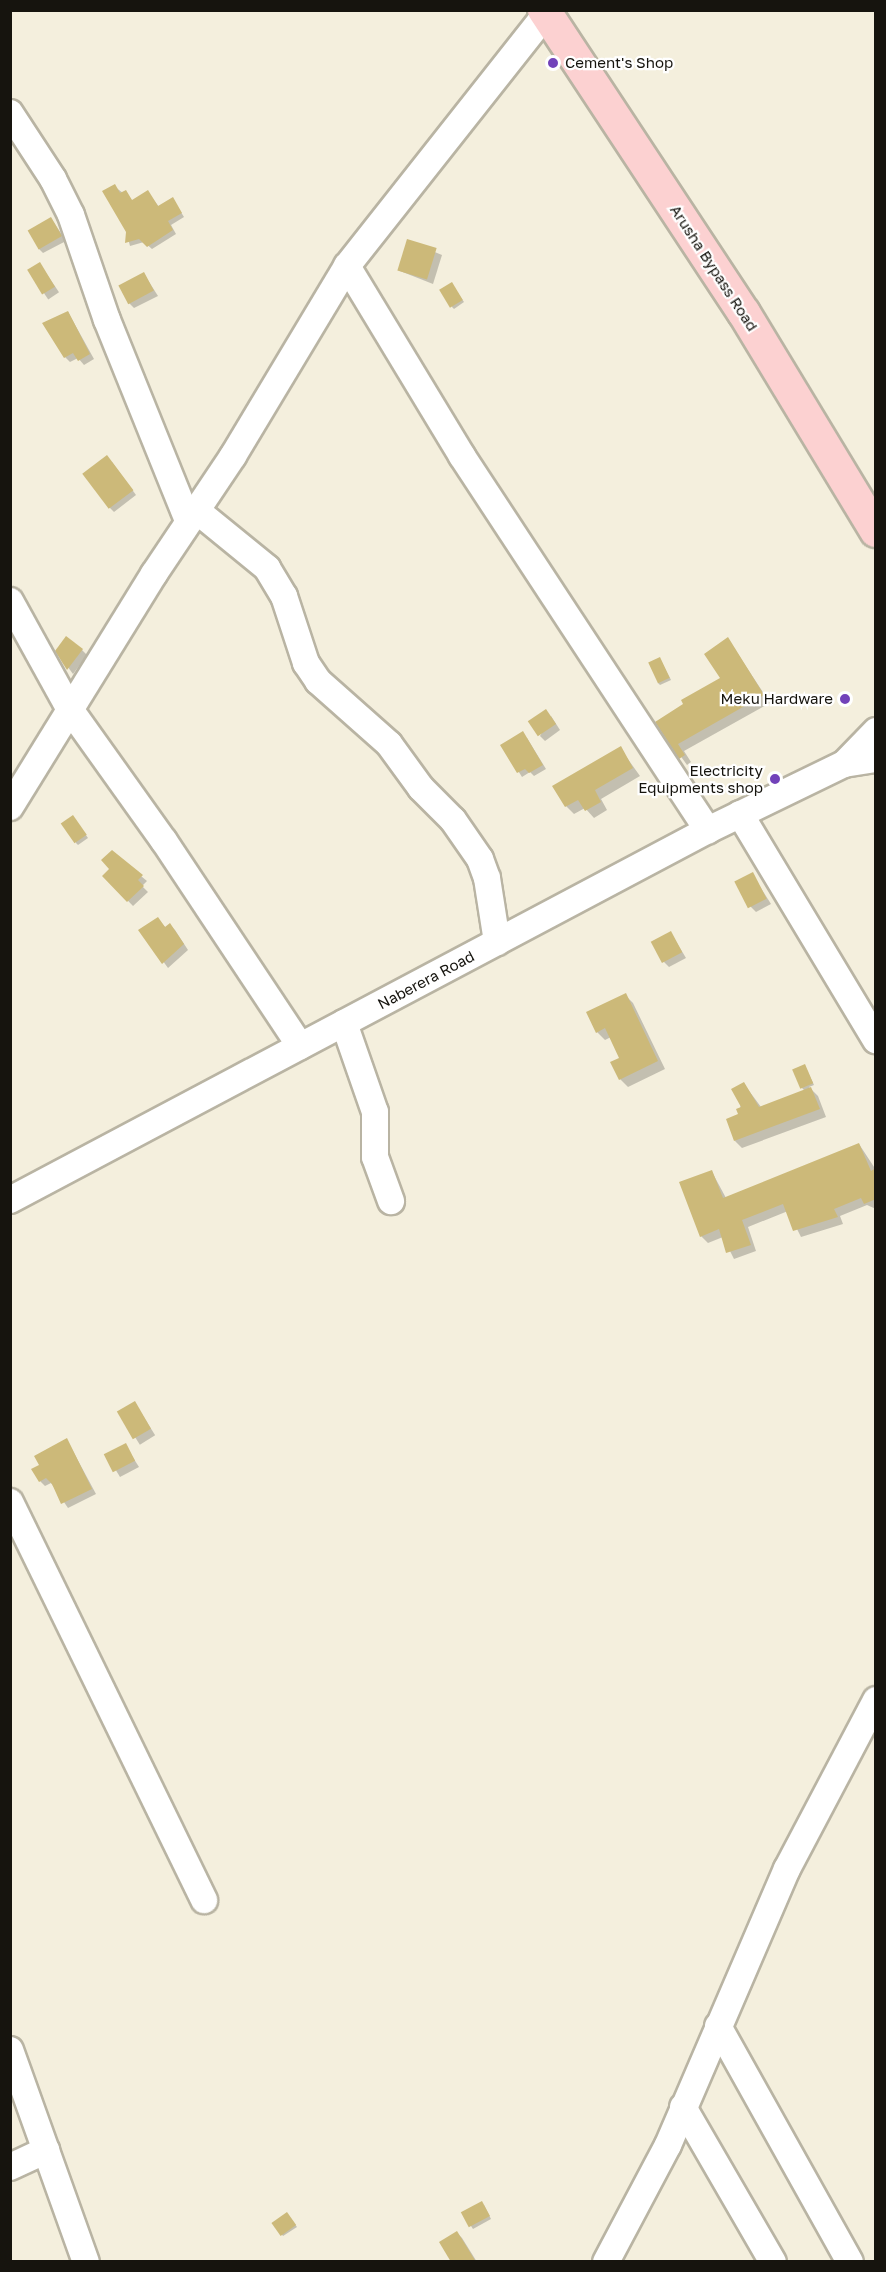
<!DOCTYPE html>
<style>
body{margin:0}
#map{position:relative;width:886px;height:2272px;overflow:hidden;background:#f4efdd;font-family:"Golos Text",sans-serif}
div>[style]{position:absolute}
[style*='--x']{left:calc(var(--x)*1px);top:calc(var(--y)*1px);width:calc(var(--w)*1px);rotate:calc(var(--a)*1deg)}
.shadow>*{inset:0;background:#0003;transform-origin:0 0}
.building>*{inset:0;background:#ccb979;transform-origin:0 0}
.roads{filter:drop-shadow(2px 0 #b9b4a3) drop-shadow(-2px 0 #b9b4a3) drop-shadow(0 2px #b9b4a3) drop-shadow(0 -2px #b9b4a3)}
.minor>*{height:26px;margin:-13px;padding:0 13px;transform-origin:13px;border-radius:13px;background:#fff}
.major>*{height:32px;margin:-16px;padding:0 16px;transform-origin:16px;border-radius:16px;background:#fcd1d1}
.dots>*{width:16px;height:16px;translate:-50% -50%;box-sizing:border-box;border:3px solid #fff;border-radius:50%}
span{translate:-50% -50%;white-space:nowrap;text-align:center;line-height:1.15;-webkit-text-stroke:4.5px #fff;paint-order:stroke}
.poi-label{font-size:15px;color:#16140e}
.left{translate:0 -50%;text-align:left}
.right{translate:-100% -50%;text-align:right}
.street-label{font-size:15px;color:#16140e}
.frame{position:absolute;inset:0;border:12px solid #16140e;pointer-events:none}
</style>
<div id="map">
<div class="shadow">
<i style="clip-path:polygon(114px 186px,133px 201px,148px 192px,159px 207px,173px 199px,184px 217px,171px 225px,176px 234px,152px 249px,144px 242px,130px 246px)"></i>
<i style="clip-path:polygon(51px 218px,66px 241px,43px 253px,38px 248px)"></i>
<i style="clip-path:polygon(408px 241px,442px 255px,433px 284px,400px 271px)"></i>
<i style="left:40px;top:264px;width:34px;height:13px;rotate:56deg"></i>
<i style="clip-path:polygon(144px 274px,158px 296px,134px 308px,129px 303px)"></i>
<i style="clip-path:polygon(453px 286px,464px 302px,454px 309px,452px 307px)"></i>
<i style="clip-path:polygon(68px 312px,94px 359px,84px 365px,78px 358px,70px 362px,65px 357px)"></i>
<i style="clip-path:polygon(112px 462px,136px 495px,114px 512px,109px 507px)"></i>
<i style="clip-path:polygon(728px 639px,770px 703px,684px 751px,691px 762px,687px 765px,657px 723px,723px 678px)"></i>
<i style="clip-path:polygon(82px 650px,87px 655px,73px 674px,56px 651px)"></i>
<i style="clip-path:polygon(660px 659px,671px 680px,660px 685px,658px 683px)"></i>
<i style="clip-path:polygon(551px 716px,560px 730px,545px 741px,540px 736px)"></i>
<i style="clip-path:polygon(527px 738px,546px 769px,534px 776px,530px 772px,522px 777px,502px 745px)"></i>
<i style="clip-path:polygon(620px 748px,640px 776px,601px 799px,607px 810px,594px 818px,585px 808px,574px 814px,566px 806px)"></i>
<i style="clip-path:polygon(75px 819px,88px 838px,78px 845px,76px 843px)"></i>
<i style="clip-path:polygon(112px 852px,147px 881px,142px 886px,148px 892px,133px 906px,104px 876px,111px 869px)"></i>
<i style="clip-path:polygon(752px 874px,771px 904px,756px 912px,751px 907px)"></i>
<i style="clip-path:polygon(158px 919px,166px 928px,170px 925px,175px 930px,188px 950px,168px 968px,141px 931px)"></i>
<i style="clip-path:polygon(671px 933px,686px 958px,669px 967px,664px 962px)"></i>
<i style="clip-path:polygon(625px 995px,633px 1003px,665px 1069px,628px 1087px,620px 1079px,621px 1058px,611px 1037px,605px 1040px,597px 1032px)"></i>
<i style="clip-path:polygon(806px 1068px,814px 1085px,809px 1087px,818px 1096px,826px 1117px,742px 1148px,735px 1141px,744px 1084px,761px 1107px,805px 1091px,801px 1087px)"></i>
<i style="clip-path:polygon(859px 1144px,876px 1170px,876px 1209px,867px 1205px,840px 1216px,843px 1224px,801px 1237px,788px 1211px,748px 1227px,756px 1251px,734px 1259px,723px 1237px,708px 1243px,701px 1236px,712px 1172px,726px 1198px)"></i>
<i style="left:135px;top:1403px;width:38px;height:18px;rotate:58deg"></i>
<i style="clip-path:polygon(67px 1440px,96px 1494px,68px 1508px,51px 1483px,45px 1486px,40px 1481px,41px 1465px)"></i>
<i style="clip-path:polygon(125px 1445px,139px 1467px,120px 1477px,106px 1454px)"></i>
<i style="clip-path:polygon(484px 2205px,491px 2219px,473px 2229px,463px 2214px)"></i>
<i style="clip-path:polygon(289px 2216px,297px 2227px,283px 2236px,273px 2223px)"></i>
<i style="clip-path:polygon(457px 2233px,462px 2238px,477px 2262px,453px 2262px)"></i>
</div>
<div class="building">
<i style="clip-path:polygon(115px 184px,120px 193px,126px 190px,132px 200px,148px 190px,158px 206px,173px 197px,182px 213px,168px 221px,173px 230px,147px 247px,139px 239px,125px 243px,126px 232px,102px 191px)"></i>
<i style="left:51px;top:217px;width:22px;height:27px;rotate:60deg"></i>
<i style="left:407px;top:239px;width:31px;height:33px;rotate:17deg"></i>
<i style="left:40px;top:262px;width:29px;height:15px;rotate:59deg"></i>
<i style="left:144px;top:272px;width:21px;height:29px;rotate:62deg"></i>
<i style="left:452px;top:282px;width:21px;height:15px;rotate:59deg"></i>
<i style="clip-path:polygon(68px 311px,90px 354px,78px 361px,73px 353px,64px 358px,42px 323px)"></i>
<i style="left:107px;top:455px;width:44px;height:31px;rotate:53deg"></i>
<i style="clip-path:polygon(66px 636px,83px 649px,67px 670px,55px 651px)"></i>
<i style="clip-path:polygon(728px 637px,764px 695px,678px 744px,685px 755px,679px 759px,655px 722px,683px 704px,681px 700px,720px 678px,704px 654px)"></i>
<i style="left:660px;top:657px;width:23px;height:13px;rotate:65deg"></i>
<i style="left:546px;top:709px;width:18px;height:22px;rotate:56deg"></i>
<i style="clip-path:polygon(523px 731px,543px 765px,529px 773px,525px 769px,517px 773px,500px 745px)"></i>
<i style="clip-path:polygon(621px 746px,633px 768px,595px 790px,601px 802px,585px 811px,578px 800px,565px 807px,552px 786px)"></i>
<i style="left:73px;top:815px;width:24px;height:15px;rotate:55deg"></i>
<i style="clip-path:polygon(112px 850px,143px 875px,138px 880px,144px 886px,127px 902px,102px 876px,109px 869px,101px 860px)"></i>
<i style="left:753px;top:872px;width:30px;height:21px;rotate:63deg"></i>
<i style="clip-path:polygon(158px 917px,165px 927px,170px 923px,184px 944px,162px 964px,138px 930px)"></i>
<i style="left:671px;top:931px;width:24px;height:23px;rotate:62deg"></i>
<i style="clip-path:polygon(626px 993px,658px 1061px,619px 1080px,610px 1062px,619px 1058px,605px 1028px,596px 1033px,586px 1012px)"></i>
<i style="left:805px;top:1064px;width:21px;height:14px;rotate:67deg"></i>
<i style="clip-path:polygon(744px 1082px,759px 1107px,811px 1087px,820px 1109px,734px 1141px,726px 1119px,738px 1114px,736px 1109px,741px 1107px,731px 1089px)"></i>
<i style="clip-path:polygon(859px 1143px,871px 1171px,876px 1168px,876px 1199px,864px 1204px,861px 1198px,834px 1209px,838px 1217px,793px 1231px,783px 1204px,742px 1220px,751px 1245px,726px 1253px,719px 1229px,700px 1237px,679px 1182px,712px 1170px,723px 1198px)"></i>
<i style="left:135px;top:1401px;width:32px;height:21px;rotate:60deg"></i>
<i style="clip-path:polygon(67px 1438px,92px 1489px,61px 1504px,52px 1484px,46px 1478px,39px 1482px,31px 1469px,39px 1465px,34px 1456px)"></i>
<i style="left:126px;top:1443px;width:20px;height:25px;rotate:63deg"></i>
<i style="left:482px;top:2201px;width:17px;height:24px;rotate:62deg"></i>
<i style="left:287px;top:2212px;width:16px;height:19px;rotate:55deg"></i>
<i style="clip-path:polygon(457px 2231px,476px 2262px,451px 2262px,439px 2242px)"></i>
</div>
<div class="roads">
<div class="minor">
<i style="--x:10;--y:113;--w:79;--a:56.9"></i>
<i style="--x:53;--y:179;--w:40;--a:63.4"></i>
<i style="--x:71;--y:215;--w:111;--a:71.1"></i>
<i style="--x:107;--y:320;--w:216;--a:68"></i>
<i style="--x:347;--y:266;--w:222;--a:58.8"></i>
<i style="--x:462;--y:456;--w:448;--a:56.7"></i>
<i style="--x:196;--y:510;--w:92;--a:39.2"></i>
<i style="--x:267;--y:568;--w:33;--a:59"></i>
<i style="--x:284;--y:596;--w:71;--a:71.8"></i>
<i style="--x:306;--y:663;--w:22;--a:56"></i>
<i style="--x:318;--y:681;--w:95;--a:41.6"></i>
<i style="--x:389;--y:744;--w:54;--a:54"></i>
<i style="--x:421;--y:788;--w:45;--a:45"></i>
<i style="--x:453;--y:820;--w:47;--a:55.3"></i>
<i style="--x:480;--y:859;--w:20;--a:70"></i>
<i style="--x:487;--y:878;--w:65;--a:81.1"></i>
<i style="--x:10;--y:601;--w:122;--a:61.1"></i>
<i style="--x:69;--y:708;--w:163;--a:54.5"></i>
<i style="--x:164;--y:841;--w:246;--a:56.4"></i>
<i style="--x:844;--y:764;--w:46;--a:-45.9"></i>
<i style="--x:10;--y:807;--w:274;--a:-58.3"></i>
<i style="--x:154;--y:574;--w:142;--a:-56.2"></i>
<i style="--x:233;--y:456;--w:222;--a:-59"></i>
<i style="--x:347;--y:266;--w:326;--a:-51.7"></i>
<i style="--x:740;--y:814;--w:264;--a:59"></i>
<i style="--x:344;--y:1023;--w:94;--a:70.8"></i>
<i style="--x:375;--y:1112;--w:45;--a:90"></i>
<i style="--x:375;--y:1157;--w:47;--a:70"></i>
<i style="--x:10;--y:1200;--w:790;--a:-27.93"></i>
<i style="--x:708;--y:830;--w:151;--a:-25.9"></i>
<i style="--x:844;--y:764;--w:32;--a:-9"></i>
<i style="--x:10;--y:1502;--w:443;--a:64"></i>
<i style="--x:718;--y:2026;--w:270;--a:60.8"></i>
<i style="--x:10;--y:2050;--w:225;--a:70.3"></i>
<i style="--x:683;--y:2107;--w:179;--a:59.9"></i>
<i style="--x:10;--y:2167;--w:40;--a:-25"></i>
<i style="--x:606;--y:2262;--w:132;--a:-62.1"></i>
<i style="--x:668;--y:2145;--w:301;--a:-66.7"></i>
<i style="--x:787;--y:1869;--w:191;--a:-62.2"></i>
</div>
<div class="major">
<i style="--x:544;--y:10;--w:363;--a:56.6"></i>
<i style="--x:744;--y:313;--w:255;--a:58.8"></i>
</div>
</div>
<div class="dots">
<i style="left:553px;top:63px;background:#7242b9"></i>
<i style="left:845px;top:699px;background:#7242b9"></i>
<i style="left:775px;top:779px;background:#7242b9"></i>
</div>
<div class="poi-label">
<span class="left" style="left:565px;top:63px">Cement's Shop</span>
<span class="right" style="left:833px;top:699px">Meku Hardware</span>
<span class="right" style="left:763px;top:779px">Electricity<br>Equipments shop</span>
</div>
<div class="street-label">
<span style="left:714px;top:268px;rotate:57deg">Arusha Bypass Road</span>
<span style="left:426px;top:980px;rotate:-28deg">Naberera Road</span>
</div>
<div class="frame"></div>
</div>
